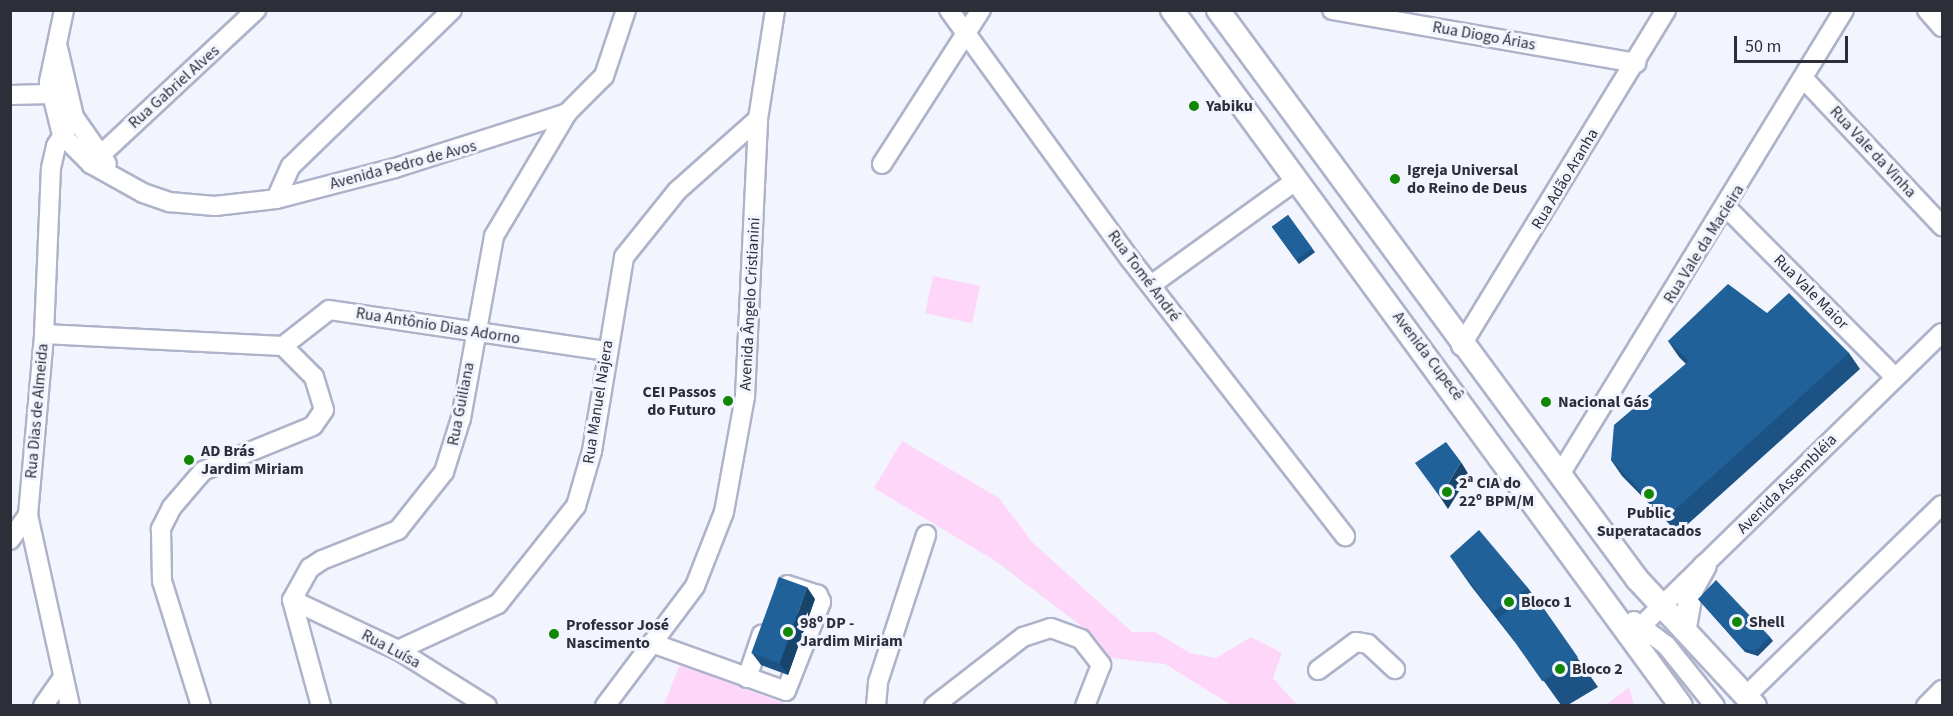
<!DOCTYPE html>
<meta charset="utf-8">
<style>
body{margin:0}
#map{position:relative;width:1953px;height:716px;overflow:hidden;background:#f2f4fe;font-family:"Source Sans 3",sans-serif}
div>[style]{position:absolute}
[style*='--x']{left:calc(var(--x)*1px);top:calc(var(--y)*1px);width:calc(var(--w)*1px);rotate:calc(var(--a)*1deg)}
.green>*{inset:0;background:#fed6fa;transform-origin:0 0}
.roads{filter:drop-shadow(2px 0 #aeb3ca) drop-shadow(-2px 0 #aeb3ca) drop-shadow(0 2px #aeb3ca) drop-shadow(0 -2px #aeb3ca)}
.minor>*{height:18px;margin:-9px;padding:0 9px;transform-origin:9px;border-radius:9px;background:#fff}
.major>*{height:22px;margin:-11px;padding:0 11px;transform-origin:11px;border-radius:11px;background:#fff}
.wall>*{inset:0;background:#1c5384;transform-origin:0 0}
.shaded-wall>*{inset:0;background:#16446b}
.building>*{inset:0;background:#206199;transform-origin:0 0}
.dots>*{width:16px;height:16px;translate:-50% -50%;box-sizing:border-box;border:3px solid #f2f4fe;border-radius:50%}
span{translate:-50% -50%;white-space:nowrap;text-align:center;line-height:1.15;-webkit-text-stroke:6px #f2f4fe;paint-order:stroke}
.street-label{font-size:16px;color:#2d2f38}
.poi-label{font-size:16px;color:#2d2f38;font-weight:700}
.left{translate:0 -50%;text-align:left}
.right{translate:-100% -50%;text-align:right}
.frame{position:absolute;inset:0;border:12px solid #2d2f38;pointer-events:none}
.scale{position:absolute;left:1734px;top:36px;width:114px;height:27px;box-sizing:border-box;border:3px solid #2d2f38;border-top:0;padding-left:8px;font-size:18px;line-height:21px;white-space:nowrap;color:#2d2f38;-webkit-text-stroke:4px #f2f4fe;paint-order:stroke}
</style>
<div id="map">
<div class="green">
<i style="left:933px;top:276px;width:48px;height:38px;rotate:12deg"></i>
<i style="clip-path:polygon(902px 441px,999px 498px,1033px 543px,1132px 632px,1155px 632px,1190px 653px,1216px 658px,1251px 637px,1282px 653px,1273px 678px,1297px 705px,1231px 705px,1165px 664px,1111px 658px,1092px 634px,994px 560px,874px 488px)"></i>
<i style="clip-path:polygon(680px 664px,787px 705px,664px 705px)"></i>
<i style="clip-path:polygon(1629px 687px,1634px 705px,1606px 705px)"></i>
</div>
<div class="roads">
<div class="minor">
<i style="--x:64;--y:10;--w:74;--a:101.8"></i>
<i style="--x:49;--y:82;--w:55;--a:76.2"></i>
<i style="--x:62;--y:135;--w:41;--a:45"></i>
<i style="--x:91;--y:164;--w:60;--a:29.1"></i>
<i style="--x:143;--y:193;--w:28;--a:19"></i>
<i style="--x:169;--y:202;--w:46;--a:5"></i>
<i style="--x:215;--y:206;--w:61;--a:-6.5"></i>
<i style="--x:276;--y:199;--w:123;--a:-14.6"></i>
<i style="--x:395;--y:168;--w:181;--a:-17.7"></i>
<i style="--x:567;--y:113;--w:52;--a:-45"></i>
<i style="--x:604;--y:76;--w:70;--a:-71.6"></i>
<i style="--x:949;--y:10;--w:308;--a:54"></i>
<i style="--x:1130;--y:259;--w:351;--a:52.2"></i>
<i style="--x:1332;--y:10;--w:309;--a:9.9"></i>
<i style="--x:1927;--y:10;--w:23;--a:49"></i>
<i style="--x:58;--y:48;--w:71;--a:76.9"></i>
<i style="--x:74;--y:117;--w:57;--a:54.9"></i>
<i style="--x:1804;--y:79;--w:202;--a:46.8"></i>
<i style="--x:10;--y:95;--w:40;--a:-1.4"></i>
<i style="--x:91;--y:164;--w:226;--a:-43"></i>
<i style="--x:882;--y:164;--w:183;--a:-57.3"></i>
<i style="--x:276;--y:199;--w:36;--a:-66"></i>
<i style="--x:291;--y:166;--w:224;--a:-44.1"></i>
<i style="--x:1727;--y:208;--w:238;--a:45.2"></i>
<i style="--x:1151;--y:285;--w:178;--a:-35.8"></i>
<i style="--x:44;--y:334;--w:239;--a:2.9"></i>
<i style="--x:283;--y:346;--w:44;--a:45"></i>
<i style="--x:314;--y:377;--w:34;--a:73"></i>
<i style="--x:324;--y:410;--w:19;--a:125"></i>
<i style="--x:313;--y:426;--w:119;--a:157.8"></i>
<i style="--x:203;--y:471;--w:48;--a:130.7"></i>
<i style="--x:172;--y:507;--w:25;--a:117"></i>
<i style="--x:161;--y:529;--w:52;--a:88.9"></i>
<i style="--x:162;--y:581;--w:131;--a:72.7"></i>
<i style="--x:283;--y:346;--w:58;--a:-38"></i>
<i style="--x:329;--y:310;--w:279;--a:8.4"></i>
<i style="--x:1461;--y:346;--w:394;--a:-58.6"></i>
<i style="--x:1559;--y:476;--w:546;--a:-58.55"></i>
<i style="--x:10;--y:540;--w:31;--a:-54"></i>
<i style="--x:292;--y:600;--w:117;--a:25.3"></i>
<i style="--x:398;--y:650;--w:105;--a:32.2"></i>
<i style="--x:1634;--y:621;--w:40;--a:37"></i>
<i style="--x:1666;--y:645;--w:78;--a:51.2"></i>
<i style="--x:1631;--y:636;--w:434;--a:-44.3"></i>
<i style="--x:652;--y:643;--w:142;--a:19.7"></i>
<i style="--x:786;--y:691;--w:96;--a:-68.5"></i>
<i style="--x:821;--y:602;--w:8;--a:-113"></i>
<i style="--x:818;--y:595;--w:32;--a:-162"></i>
<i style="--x:398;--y:650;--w:110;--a:-24.7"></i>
<i style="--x:498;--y:604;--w:125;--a:-51.5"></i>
<i style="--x:576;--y:506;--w:57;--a:-73.8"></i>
<i style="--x:592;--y:451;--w:197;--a:-80.6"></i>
<i style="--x:624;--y:257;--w:85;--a:-51.2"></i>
<i style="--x:677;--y:191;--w:108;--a:-41.6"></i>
<i style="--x:1318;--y:670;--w:47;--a:-36.4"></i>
<i style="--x:1356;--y:642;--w:12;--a:9"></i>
<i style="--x:1368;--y:644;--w:37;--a:43"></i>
<i style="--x:747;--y:678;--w:46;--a:-71.2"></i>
<i style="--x:1747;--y:695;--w:272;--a:-44.3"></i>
<i style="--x:43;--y:706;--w:32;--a:-55"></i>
<i style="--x:70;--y:706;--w:196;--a:-102.4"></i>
<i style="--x:28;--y:515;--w:182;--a:-84.9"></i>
<i style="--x:44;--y:334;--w:166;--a:-87.6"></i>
<i style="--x:51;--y:168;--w:23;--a:-77"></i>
<i style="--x:56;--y:146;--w:34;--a:-58"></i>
<i style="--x:321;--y:706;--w:110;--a:-105.3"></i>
<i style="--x:292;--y:600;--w:37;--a:-61"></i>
<i style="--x:310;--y:568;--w:14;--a:-34"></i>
<i style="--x:322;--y:560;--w:82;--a:-21.5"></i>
<i style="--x:398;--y:530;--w:74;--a:-51.6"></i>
<i style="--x:444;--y:472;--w:57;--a:-72.5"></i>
<i style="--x:461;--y:418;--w:185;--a:-79.7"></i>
<i style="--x:494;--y:236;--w:143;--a:-59.3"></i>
<i style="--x:605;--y:706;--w:150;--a:-53.1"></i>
<i style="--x:695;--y:586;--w:79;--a:-68.6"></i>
<i style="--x:724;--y:512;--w:117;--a:-79.7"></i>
<i style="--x:745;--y:397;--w:278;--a:-87.3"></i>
<i style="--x:758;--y:119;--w:110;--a:-81.1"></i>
<i style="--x:876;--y:706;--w:24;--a:-85"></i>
<i style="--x:878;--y:682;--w:155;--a:-71.9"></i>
<i style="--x:934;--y:706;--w:113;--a:-37.8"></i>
<i style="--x:1023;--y:637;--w:29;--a:-18"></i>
<i style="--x:1051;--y:628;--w:32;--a:20"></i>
<i style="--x:1081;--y:639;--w:33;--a:52"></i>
<i style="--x:1101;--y:665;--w:44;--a:111.3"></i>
<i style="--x:1926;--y:706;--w:23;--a:-45"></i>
</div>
<div class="major">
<i style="--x:1172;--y:10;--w:862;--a:53.82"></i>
<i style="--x:1218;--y:10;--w:707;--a:53.63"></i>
<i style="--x:1637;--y:579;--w:173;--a:47.1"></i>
<i style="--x:1685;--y:627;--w:39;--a:-80"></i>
<i style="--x:1692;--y:589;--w:26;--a:-61"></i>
</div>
</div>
<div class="wall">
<i style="left:1288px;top:215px;width:46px;height:20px;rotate:54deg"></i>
<i style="clip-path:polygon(1767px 313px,1849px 353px,1860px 369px,1678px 533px,1622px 476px,1611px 460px,1686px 364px,1679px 357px,1668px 341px)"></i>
<i style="clip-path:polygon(1450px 556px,1528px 588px,1598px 687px,1568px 705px,1561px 705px,1515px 641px,1514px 641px,1471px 586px)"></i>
<i style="clip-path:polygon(815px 599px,788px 675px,761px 665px,752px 653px)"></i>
<i style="clip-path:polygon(1698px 599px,1770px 637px,1773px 641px,1758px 656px,1745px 652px)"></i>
</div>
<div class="shaded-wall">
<i style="clip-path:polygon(1461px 462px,1469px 475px,1448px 509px,1440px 497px)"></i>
<i style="clip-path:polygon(807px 587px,815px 599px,788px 675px,780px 663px)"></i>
</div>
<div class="building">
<i style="left:1288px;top:215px;width:41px;height:20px;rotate:54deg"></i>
<i style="clip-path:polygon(1728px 284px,1767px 313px,1789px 293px,1849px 353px,1667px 517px,1611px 460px,1614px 425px,1689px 361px,1668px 341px)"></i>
<i style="clip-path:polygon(1446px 442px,1461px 462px,1440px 497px,1415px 463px)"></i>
<i style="clip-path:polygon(1479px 530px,1528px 588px,1493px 612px,1450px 556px)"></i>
<i style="left:779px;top:577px;width:30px;height:81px;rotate:20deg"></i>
<i style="clip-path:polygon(1716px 580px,1770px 637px,1755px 651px,1742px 648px,1698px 599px)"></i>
<i style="left:1533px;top:593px;width:78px;height:43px;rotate:55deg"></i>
</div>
<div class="dots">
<i style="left:1194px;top:106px;background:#118705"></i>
<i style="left:1395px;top:179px;background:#118705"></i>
<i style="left:728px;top:401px;background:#118705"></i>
<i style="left:1546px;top:402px;background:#118705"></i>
<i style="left:189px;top:460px;background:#118705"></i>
<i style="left:1447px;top:492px;background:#118705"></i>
<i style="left:1649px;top:494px;background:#118705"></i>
<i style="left:1509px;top:602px;background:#118705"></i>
<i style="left:1737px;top:622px;background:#118705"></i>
<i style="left:788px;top:632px;background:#118705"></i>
<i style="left:554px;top:634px;background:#118705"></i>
<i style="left:1560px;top:669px;background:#118705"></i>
</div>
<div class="street-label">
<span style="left:1484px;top:36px;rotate:10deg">Rua Diogo Árias</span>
<span style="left:174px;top:87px;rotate:-42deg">Rua Gabriel Alves</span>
<span style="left:1873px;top:152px;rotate:47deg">Rua Vale da Vinha</span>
<span style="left:403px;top:165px;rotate:-15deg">Avenida Pedro de Avos</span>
<span style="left:1565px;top:179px;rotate:-59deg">Rua Adão Aranha</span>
<span style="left:1704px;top:244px;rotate:-58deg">Rua Vale da Macieira</span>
<span style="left:1144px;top:276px;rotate:53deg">Rua Tomé André</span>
<span style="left:1811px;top:292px;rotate:45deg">Rua Vale Maior</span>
<span style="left:750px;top:304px;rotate:-87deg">Avenida Ângelo Cristianini</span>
<span style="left:438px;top:326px;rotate:9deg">Rua Antônio Dias Adorno</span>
<span style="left:1428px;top:356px;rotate:53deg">Avenida Cupecê</span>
<span style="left:598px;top:402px;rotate:-81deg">Rua Manuel Najera</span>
<span style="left:461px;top:404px;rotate:-79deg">Rua Guiliana</span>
<span style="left:37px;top:411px;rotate:-85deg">Rua Dias de Almeida</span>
<span style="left:1787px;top:484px;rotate:-45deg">Avenida Assembléia</span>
<span style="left:391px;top:649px;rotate:28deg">Rua Luísa</span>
</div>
<div class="poi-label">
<span class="left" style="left:1206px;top:106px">Yabiku</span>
<span class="left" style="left:1407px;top:179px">Igreja Universal<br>do Reino de Deus</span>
<span class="right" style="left:716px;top:401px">CEI Passos<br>do Futuro</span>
<span class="left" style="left:1558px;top:402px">Nacional Gás</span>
<span class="left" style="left:201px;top:460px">AD Brás<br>Jardim Miriam</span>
<span class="left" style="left:1459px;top:492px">2ª CIA do<br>22º BPM/M</span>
<span style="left:1649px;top:522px">Public<br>Superatacados</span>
<span class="left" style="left:1521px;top:602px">Bloco 1</span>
<span class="left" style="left:1749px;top:622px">Shell</span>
<span class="left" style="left:800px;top:632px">98º DP -<br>Jardim Miriam</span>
<span class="left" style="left:566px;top:634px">Professor José<br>Nascimento</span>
<span class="left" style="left:1572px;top:669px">Bloco 2</span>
</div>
<div class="frame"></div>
<div class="scale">50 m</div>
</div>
